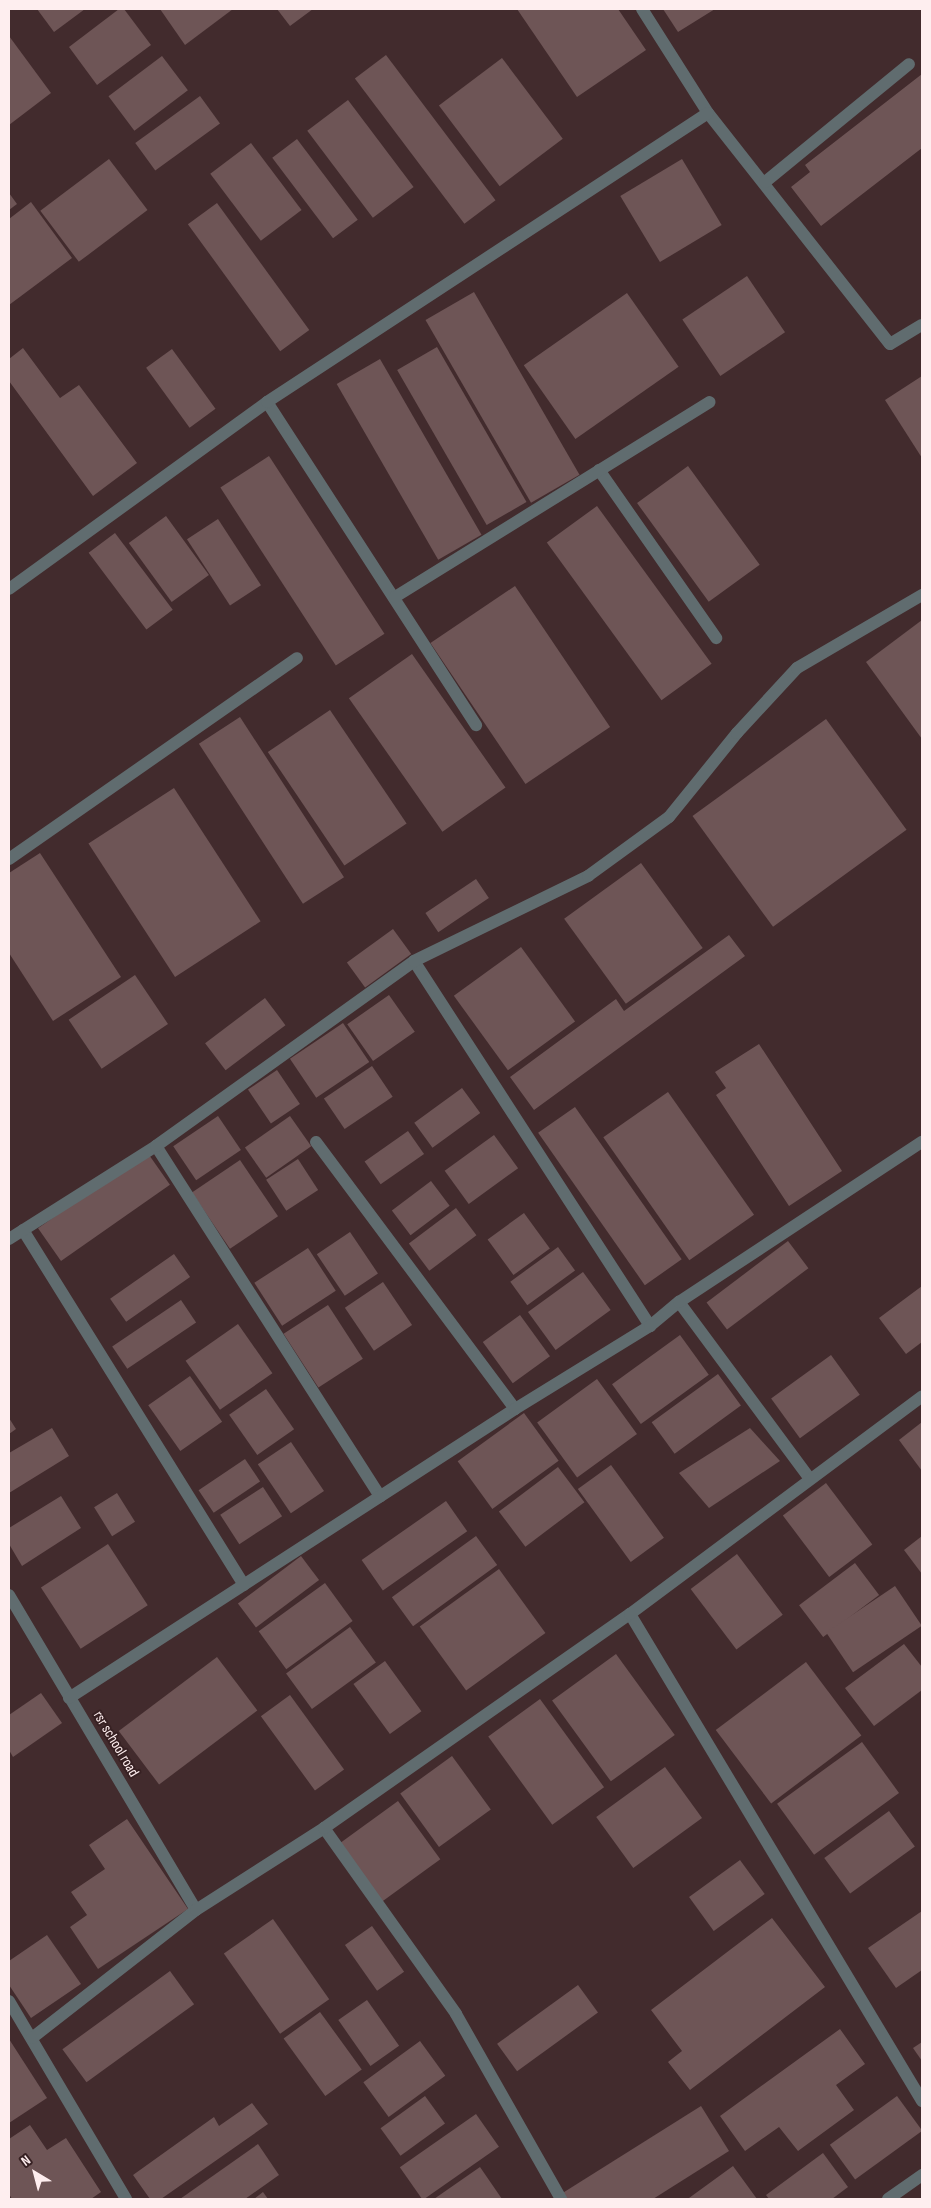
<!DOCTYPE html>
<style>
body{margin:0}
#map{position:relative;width:931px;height:2208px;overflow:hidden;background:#422b2d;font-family:"Sofia Sans Condensed",sans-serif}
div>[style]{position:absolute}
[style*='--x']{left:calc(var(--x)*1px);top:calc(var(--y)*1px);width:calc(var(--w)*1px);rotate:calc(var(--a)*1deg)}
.building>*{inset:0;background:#6e5556;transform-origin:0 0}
.minor>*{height:12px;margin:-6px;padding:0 6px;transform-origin:6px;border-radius:6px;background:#606c6f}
span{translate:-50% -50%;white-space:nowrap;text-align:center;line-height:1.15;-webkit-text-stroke:4px #372123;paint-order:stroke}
.street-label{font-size:15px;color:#feeeef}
.frame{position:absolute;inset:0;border:10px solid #feeeef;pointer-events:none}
.north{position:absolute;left:10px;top:2148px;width:50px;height:50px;-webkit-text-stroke:4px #372123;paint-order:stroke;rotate:323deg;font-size:14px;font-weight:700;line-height:20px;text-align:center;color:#feeeef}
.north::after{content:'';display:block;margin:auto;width:18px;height:22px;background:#feeeef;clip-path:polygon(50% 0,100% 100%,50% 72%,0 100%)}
</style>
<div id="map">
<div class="building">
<i style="clip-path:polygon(37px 9px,85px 9px,54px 32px)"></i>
<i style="clip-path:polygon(119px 9px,124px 9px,151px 45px,97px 85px,69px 47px)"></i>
<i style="clip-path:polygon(160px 9px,233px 9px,185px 45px)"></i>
<i style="clip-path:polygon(277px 9px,313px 9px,290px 26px)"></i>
<i style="clip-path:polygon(517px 9px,618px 9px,646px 50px,577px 97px)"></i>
<i style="clip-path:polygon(663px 9px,715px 9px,678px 32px)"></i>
<i style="clip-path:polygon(9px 36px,51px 93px,9px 125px)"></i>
<i style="left:386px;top:55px;width:182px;height:39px;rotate:53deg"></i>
<i style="left:162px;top:56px;width:43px;height:67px;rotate:53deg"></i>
<i style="left:502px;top:58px;width:101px;height:79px;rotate:53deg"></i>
<i style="clip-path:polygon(922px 74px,922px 148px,821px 226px,791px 187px,810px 172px,805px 165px)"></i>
<i style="left:200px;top:96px;width:34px;height:80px;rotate:54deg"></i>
<i style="left:348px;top:100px;width:109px;height:51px;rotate:53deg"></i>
<i style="left:297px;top:139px;width:101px;height:31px;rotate:53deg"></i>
<i style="left:251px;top:143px;width:84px;height:51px;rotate:53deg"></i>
<i style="left:109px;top:159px;width:64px;height:86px;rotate:53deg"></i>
<i style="left:682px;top:159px;width:77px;height:72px;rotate:59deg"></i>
<i style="clip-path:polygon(9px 193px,17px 204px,9px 210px)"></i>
<i style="clip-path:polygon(31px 202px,72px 258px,9px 305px,9px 219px)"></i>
<i style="left:217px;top:203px;width:157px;height:36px;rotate:54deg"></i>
<i style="left:747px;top:276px;width:68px;height:78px;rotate:56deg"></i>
<i style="left:474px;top:292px;width:211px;height:56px;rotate:60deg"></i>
<i style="left:627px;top:293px;width:90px;height:126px;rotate:55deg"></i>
<i style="left:437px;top:347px;width:179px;height:46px;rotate:60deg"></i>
<i style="clip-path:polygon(23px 348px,60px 398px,79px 385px,137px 463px,93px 496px,9px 381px,9px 359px)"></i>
<i style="left:172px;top:349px;width:74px;height:32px;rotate:54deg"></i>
<i style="left:380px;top:359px;width:203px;height:50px;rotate:60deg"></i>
<i style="clip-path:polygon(922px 376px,922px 458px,885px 400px)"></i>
<i style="left:269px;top:456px;width:212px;height:58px;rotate:57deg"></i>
<i style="left:688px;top:466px;width:122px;height:63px;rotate:54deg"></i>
<i style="left:597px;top:506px;width:195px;height:62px;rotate:54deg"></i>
<i style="left:166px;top:516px;width:73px;height:46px;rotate:54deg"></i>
<i style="left:218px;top:519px;width:79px;height:37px;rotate:57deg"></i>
<i style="left:115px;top:533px;width:96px;height:33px;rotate:53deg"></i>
<i style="left:515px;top:586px;width:170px;height:102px;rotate:56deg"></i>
<i style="clip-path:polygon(922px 620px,922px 739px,866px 662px)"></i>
<i style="left:412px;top:654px;width:163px;height:77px;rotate:55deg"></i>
<i style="left:330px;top:710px;width:137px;height:75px;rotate:56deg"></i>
<i style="left:240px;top:717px;width:191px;height:49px;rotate:57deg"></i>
<i style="left:826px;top:719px;width:137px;height:165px;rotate:54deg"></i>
<i style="left:174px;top:788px;width:159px;height:102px;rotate:57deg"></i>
<i style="clip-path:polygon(40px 853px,121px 977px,53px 1021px,9px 953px,9px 873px)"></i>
<i style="left:641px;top:863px;width:105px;height:95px;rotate:54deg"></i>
<i style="left:476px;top:879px;width:23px;height:61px;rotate:56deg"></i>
<i style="left:393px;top:929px;width:31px;height:57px;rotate:54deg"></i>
<i style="clip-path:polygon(729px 935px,745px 956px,534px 1110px,510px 1077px,616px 999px,624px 1011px)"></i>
<i style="left:521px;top:947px;width:92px;height:83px;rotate:54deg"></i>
<i style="left:135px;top:975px;width:59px;height:80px;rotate:56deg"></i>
<i style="left:389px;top:995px;width:45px;height:51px;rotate:55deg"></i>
<i style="left:265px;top:998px;width:34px;height:75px;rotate:53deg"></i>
<i style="left:343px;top:1023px;width:47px;height:64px;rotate:56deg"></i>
<i style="clip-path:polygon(759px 1044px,842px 1171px,789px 1206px,716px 1095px,726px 1088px,715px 1072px)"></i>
<i style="left:372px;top:1066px;width:37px;height:58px;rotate:56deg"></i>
<i style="left:277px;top:1070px;width:41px;height:35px;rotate:56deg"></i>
<i style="left:462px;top:1088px;width:31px;height:59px;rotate:54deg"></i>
<i style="left:668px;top:1092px;width:150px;height:79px;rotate:55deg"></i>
<i style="left:575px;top:1107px;width:186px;height:45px;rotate:55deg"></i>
<i style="left:218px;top:1116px;width:41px;height:54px;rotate:56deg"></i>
<i style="left:290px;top:1116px;width:37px;height:55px;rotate:55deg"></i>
<i style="left:408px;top:1131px;width:28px;height:53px;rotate:55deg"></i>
<i style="left:494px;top:1135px;width:41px;height:61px;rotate:54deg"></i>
<i style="left:147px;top:1152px;width:40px;height:133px;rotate:55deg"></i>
<i style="left:298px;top:1159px;width:37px;height:38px;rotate:57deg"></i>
<i style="left:240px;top:1160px;width:68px;height:58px;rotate:56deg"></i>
<i style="left:431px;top:1181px;width:31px;height:49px;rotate:53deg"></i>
<i style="left:456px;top:1208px;width:34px;height:59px;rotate:53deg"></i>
<i style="left:524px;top:1213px;width:44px;height:45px;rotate:54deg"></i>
<i style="left:350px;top:1232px;width:50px;height:40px;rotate:56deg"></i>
<i style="left:788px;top:1241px;width:34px;height:102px;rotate:53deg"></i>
<i style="left:558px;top:1247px;width:29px;height:59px;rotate:54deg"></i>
<i style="left:308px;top:1248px;width:51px;height:64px;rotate:57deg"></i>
<i style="left:174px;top:1254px;width:28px;height:78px;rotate:55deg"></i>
<i style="left:583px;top:1272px;width:47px;height:68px;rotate:54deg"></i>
<i style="left:383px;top:1282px;width:52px;height:46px;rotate:56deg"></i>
<i style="clip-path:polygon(922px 1286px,922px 1342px,906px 1354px,879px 1318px)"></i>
<i style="left:181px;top:1300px;width:27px;height:83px;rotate:56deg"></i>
<i style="left:328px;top:1305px;width:64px;height:53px;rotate:57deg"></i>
<i style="left:520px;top:1315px;width:51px;height:46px;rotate:54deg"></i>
<i style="left:238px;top:1324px;width:60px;height:64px;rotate:55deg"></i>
<i style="left:680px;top:1335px;width:49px;height:84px;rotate:54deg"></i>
<i style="left:831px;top:1355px;width:49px;height:74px;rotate:54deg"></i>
<i style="left:718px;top:1374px;width:39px;height:82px;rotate:54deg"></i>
<i style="left:190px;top:1376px;width:56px;height:51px;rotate:55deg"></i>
<i style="left:597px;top:1379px;width:68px;height:74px;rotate:54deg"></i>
<i style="left:266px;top:1389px;width:49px;height:45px;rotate:55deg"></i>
<i style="left:524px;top:1413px;width:59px;height:82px;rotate:54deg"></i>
<i style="clip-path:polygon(9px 1418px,16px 1429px,9px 1434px)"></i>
<i style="clip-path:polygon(922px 1422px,922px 1471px,899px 1440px)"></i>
<i style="clip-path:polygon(52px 1428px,69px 1456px,9px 1493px,9px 1453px)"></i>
<i style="clip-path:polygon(750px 1428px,780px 1461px,709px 1508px,679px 1473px)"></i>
<i style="left:291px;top:1442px;width:59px;height:40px;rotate:56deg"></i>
<i style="left:245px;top:1459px;width:27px;height:56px;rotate:56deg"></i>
<i style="left:611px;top:1465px;width:90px;height:41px;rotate:54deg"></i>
<i style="left:558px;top:1467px;width:44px;height:74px;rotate:53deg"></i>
<i style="left:826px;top:1483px;width:77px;height:54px;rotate:53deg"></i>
<i style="left:263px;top:1487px;width:35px;height:51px;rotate:57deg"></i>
<i style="left:117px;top:1493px;width:34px;height:27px;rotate:58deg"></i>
<i style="clip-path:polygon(61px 1496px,81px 1528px,22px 1566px,9px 1544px,9px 1528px)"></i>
<i style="left:446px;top:1501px;width:37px;height:103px;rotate:55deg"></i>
<i style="left:476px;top:1536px;width:36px;height:104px;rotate:54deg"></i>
<i style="clip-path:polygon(922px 1536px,922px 1574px,904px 1550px)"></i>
<i style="left:108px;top:1544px;width:73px;height:80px;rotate:57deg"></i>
<i style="left:737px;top:1554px;width:76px;height:58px;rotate:53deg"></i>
<i style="left:301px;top:1556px;width:30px;height:79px;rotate:53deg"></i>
<i style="left:855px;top:1563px;width:40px;height:70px;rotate:53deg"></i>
<i style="left:499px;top:1569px;width:79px;height:98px;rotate:54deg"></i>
<i style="left:325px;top:1583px;width:47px;height:82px;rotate:54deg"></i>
<i style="left:895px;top:1586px;width:48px;height:83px;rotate:56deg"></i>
<i style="left:350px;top:1627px;width:44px;height:79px;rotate:54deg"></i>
<i style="clip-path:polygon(904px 1644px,922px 1667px,922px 1690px,874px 1726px,845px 1688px)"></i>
<i style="left:616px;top:1654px;width:100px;height:79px;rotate:54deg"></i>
<i style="left:217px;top:1657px;width:67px;height:123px;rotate:53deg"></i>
<i style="left:385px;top:1661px;width:62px;height:39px;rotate:54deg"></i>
<i style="left:806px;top:1662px;width:92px;height:113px;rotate:53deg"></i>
<i style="clip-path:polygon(41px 1693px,62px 1723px,13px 1757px,9px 1750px,9px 1715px)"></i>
<i style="left:290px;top:1695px;width:92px;height:36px;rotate:54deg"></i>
<i style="left:540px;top:1699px;width:109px;height:64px;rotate:54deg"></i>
<i style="left:862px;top:1742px;width:63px;height:105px;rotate:54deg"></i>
<i style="left:452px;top:1756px;width:66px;height:64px;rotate:54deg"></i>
<i style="left:665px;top:1767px;width:63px;height:85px;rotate:54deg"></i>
<i style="left:398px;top:1801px;width:72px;height:74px;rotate:54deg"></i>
<i style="left:889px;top:1811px;width:44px;height:80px;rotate:54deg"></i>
<i style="clip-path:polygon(127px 1819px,188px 1909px,98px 1969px,70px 1927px,87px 1915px,71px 1892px,105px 1869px,89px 1845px)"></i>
<i style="left:740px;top:1860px;width:42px;height:63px;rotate:54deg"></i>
<i style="clip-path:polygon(922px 1911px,922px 1970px,896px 1988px,868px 1948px)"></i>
<i style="clip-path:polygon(772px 1918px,825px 1987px,690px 2090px,668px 2062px,682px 2051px,651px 2010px)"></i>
<i style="left:273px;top:1919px;width:98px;height:60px;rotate:55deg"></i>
<i style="left:372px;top:1926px;width:56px;height:33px;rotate:55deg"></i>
<i style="clip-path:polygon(47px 1935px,81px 1984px,31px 2018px,9px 1985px,9px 1961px)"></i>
<i style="left:170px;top:1971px;width:41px;height:133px;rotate:54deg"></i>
<i style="left:578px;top:1985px;width:34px;height:100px;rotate:54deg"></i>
<i style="left:367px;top:2000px;width:56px;height:35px;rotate:55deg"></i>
<i style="left:320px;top:2012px;width:71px;height:45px;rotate:54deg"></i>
<i style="clip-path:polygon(840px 2029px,865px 2064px,836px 2085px,854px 2110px,798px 2151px,779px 2127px,745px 2151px,720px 2116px)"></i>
<i style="clip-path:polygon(9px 2039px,47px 2098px,9px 2123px)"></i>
<i style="left:420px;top:2041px;width:43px;height:70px;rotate:54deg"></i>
<i style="clip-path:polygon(922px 2042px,922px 2061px,913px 2048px)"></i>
<i style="left:425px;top:2096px;width:34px;height:55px;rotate:54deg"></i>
<i style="left:897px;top:2096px;width:43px;height:83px;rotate:54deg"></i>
<i style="clip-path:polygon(252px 2103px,268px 2124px,161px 2199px,150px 2199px,133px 2175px,214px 2117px,219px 2126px)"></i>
<i style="clip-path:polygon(701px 2106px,729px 2151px,653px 2199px,565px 2199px,561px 2194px)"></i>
<i style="left:476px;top:2114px;width:40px;height:93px;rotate:55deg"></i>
<i style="clip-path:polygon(30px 2125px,47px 2150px,66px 2138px,101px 2192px,91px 2199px,12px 2199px,9px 2194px,9px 2139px)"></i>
<i style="clip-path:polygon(258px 2144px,279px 2175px,245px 2199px,180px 2199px)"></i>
<i style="clip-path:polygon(823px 2153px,848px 2187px,832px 2199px,769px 2199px,766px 2195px)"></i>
<i style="clip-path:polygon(733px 2166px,757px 2199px,691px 2199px,689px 2198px)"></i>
<i style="clip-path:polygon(480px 2167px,502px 2199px,434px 2199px)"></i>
<i style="clip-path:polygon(263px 2192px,268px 2199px,254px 2199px)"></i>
</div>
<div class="minor">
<i style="--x:642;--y:9;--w:123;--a:57.6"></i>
<i style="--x:708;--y:113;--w:294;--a:51.8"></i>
<i style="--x:890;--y:344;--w:37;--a:-31"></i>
<i style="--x:765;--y:182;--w:186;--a:-39.3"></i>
<i style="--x:267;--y:402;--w:385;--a:57.1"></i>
<i style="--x:599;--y:470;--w:205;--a:55.1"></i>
<i style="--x:9;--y:589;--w:319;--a:-35.9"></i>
<i style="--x:267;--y:402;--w:527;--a:-33.24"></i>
<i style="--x:395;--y:597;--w:370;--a:-31.8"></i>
<i style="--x:9;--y:859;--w:351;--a:-34.9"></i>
<i style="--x:414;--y:961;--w:435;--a:57.1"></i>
<i style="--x:316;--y:1142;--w:333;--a:53.3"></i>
<i style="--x:156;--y:1146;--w:416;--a:57.4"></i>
<i style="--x:23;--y:1230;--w:418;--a:58.1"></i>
<i style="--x:9;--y:1239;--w:174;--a:-32.3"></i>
<i style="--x:156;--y:1146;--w:317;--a:-35.6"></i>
<i style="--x:414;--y:961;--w:194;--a:-26"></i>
<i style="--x:588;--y:876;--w:100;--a:-36.1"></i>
<i style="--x:669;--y:817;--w:108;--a:-51"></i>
<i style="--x:737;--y:733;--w:88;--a:-47.3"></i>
<i style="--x:797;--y:668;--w:145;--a:-30.3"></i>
<i style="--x:679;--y:1302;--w:219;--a:53.5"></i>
<i style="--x:9;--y:1595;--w:366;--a:59.3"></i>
<i style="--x:630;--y:1614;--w:568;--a:59.05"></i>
<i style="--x:69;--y:1698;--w:531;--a:-32.94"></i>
<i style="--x:515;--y:1409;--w:158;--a:-31.6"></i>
<i style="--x:650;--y:1326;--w:38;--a:-40"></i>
<i style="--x:679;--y:1302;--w:291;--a:-33.4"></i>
<i style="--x:324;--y:1828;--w:228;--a:54.6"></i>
<i style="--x:456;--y:2014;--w:213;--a:60.4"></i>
<i style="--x:9;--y:2001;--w:230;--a:59.4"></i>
<i style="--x:32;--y:2038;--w:208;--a:-38"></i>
<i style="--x:196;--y:1910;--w:152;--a:-32.6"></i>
<i style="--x:324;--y:1828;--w:373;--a:-35"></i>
<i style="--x:630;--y:1614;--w:364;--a:-36.7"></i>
<i style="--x:888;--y:2199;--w:42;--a:-35.2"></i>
</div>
<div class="street-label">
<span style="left:116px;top:1744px;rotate:59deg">rsr school road</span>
</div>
<div class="frame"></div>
<div class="north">N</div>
</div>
